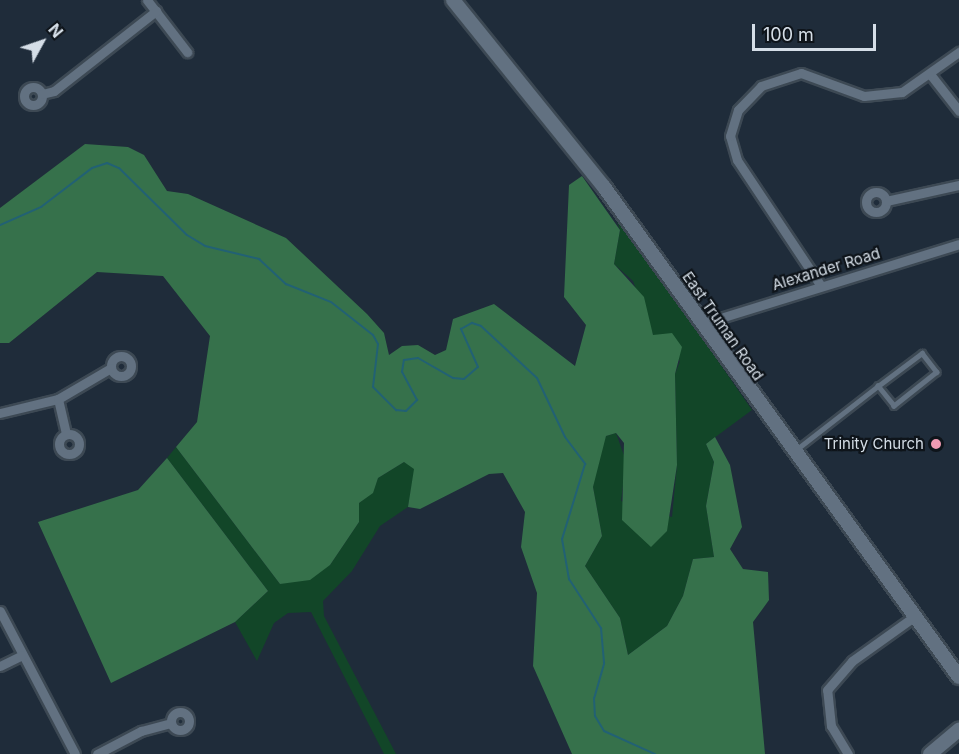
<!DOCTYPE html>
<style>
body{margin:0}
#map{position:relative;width:959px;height:754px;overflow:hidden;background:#1f2c3a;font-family:Inter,sans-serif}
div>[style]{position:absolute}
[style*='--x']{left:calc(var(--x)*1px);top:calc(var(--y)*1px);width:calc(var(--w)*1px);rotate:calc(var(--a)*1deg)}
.green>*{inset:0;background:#124628}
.forest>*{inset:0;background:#36714b}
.stream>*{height:2px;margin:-1px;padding:0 1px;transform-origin:1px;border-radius:1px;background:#226174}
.roads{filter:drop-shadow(2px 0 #3d4954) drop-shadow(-2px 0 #3d4954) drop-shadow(0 2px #3d4954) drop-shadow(0 -2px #3d4954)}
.lane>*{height:4.5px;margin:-2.25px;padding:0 2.25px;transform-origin:2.25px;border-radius:2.25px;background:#627181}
.street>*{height:9px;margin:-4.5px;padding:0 4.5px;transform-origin:4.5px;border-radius:4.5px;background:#627181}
.street>.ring{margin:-4.5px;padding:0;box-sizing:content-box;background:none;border:9px solid #627181;border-radius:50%}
.secondary>*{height:14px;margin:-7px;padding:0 7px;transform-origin:7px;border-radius:7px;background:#627181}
.dots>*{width:16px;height:16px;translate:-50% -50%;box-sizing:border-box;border:3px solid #0e141a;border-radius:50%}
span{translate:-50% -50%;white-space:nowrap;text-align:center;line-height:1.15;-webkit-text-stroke:4.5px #0e141a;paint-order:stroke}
.street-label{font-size:15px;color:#d5dee7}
.poi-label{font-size:15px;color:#d5dee7}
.right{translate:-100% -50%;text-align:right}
.north{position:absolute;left:12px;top:12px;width:60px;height:60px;-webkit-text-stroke:4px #0e141a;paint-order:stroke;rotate:50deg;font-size:16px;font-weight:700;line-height:24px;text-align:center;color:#d5dee7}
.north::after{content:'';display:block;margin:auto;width:21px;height:27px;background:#d5dee7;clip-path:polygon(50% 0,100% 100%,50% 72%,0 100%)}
.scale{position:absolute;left:752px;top:24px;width:124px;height:27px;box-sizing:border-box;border:3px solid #d5dee7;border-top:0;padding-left:8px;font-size:18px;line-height:21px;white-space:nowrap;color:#d5dee7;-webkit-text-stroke:4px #0e141a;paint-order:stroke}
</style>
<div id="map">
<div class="green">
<i style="clip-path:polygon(613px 210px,752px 410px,706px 444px,714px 462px,706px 506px,714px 557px,693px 559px,683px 596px,667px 626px,628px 655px,620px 618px,585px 566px,602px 536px,593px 487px,597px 458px,606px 436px,616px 433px,626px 461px,621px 501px,672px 517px,677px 465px,675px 374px,680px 361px,653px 335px,633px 281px,614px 264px,620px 230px)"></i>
<i style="clip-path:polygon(176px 447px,280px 584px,330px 565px,359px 522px,359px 503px,372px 493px,378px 478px,404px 462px,415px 468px,408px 507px,380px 526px,352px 571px,323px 601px,324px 616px,396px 754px,384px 754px,311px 612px,288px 613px,274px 623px,257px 661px,235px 622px,268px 591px,167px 458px)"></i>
</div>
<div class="forest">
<i style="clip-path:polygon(85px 144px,128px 147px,144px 155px,167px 191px,188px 194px,286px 238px,367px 314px,384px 333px,389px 355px,402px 346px,418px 345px,435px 355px,446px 350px,453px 319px,494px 304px,575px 366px,586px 325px,564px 297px,569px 185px,582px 176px,620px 230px,614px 264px,644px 297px,653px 335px,672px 333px,682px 347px,675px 374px,677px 465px,667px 531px,651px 547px,622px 520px,624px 443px,616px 433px,606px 436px,593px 487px,602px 536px,585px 566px,620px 618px,628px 655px,667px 626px,683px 596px,693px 559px,714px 557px,706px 506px,714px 462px,706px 444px,715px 437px,730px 465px,742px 527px,730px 549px,743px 569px,768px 572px,769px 600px,753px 622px,765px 754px,572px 754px,533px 666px,537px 593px,521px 547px,525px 512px,503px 473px,489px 474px,420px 509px,408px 507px,414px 469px,404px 462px,378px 478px,373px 493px,359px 503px,359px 522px,330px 565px,310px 580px,280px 584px,176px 447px,197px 422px,210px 336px,163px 276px,97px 272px,9px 343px,0 343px,0 208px)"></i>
<i style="clip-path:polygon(167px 458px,268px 591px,235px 622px,111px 683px,38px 522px,138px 490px)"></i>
</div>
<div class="stream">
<i style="--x:0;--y:225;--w:45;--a:-23.7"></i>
<i style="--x:41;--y:207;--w:64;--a:-37.4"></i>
<i style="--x:92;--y:168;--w:16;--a:-18"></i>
<i style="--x:107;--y:163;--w:13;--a:23"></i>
<i style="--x:119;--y:168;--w:95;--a:44.6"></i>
<i style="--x:187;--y:235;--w:21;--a:31"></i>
<i style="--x:205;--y:246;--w:56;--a:13.5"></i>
<i style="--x:259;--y:259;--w:37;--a:43"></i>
<i style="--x:286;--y:284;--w:48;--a:21.8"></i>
<i style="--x:331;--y:302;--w:53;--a:38.2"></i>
<i style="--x:373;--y:335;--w:10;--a:61"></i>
<i style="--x:378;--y:344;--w:43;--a:96.6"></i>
<i style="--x:373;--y:387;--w:33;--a:45"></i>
<i style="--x:396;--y:410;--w:10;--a:6"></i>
<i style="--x:406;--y:411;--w:16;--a:-45"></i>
<i style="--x:417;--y:400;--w:32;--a:-118"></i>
<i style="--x:402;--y:372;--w:12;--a:-81"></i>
<i style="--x:404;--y:360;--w:14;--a:-8"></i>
<i style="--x:418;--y:358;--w:40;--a:29.7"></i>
<i style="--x:453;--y:378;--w:11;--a:5"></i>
<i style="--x:464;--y:379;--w:18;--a:-41"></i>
<i style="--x:478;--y:367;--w:42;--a:-114.1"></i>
<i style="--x:461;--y:329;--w:13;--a:-29"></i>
<i style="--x:472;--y:323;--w:9;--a:18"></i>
<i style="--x:481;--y:326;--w:76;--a:42.9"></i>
<i style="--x:537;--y:378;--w:65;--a:64.6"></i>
<i style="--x:565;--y:437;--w:34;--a:53"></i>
<i style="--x:585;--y:464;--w:78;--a:107"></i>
<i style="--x:562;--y:539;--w:41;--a:80.1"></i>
<i style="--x:569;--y:579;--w:59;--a:56.9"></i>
<i style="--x:601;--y:628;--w:36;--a:85"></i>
<i style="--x:604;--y:664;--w:35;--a:106"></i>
<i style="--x:594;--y:698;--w:18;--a:87"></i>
<i style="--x:595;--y:716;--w:17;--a:59"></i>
<i style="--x:604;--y:731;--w:56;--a:24.3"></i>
</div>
<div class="roads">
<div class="lane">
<i style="--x:797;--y:449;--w:103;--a:-37.9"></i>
<i style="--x:878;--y:386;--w:55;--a:-36.9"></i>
<i style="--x:922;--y:353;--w:24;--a:52"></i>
<i style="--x:937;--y:372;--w:55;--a:141.7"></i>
<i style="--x:894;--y:406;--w:26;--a:-129"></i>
</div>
<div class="street">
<i style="--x:147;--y:0;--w:66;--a:52.4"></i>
<i style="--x:930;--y:74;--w:47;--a:51.9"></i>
<i class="ring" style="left:24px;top:87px;width:9px;height:9px"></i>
<i style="--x:42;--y:94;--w:12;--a:-14"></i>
<i style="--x:54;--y:91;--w:130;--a:-38.1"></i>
<i class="ring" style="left:866px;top:192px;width:11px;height:11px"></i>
<i style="--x:886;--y:201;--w:75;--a:-12.4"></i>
<i style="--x:821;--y:286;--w:151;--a:-123.7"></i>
<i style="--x:737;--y:160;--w:25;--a:-106"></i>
<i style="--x:730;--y:136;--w:27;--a:-73"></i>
<i style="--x:738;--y:110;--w:33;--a:-46"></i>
<i style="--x:761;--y:86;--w:42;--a:-18"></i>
<i style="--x:801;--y:73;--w:67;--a:20.1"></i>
<i style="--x:864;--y:96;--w:38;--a:-6"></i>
<i style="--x:902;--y:92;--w:70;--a:-35.1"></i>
<i style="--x:701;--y:324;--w:270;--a:-17.2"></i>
<i class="ring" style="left:111px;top:356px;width:11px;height:11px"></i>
<i style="--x:58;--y:399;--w:36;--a:77"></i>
<i style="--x:0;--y:413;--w:60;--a:-13.6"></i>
<i style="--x:58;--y:399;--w:61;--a:-30.3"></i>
<i class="ring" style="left:59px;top:434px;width:11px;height:11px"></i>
<i style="--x:0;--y:611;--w:161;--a:62.3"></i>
<i style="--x:0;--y:666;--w:25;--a:-26"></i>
<i class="ring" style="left:171px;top:712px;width:9px;height:9px"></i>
<i style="--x:97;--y:754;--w:50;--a:-27.6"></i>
<i style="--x:141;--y:731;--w:31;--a:-15"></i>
<i style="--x:848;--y:754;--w:33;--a:-121"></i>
<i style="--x:831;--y:726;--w:36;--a:-96"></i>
<i style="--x:827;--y:690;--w:38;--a:-49"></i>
<i style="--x:852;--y:661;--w:77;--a:-35.5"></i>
</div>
<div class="secondary">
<i style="--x:453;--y:0;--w:240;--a:51.1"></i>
<i style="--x:604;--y:187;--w:605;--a:54.08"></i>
<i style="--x:930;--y:754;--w:38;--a:-40"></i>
</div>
</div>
<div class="dots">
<i style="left:936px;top:444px;background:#f19ab3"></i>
</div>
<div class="street-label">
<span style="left:826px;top:269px;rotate:-17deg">Alexander Road</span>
<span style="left:723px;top:326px;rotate:55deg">East Truman Road</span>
</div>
<div class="poi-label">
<span class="right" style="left:924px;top:444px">Trinity Church</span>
</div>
<div class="north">N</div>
<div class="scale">100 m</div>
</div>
